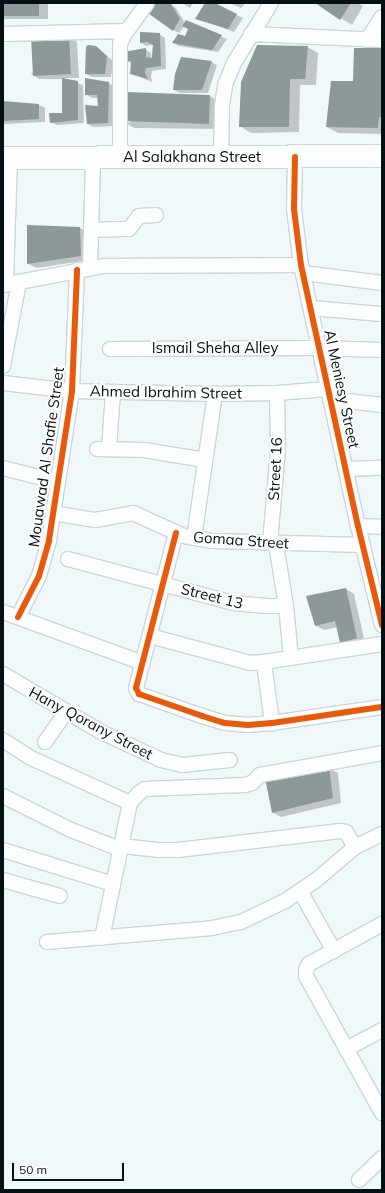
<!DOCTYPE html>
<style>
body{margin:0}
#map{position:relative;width:385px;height:1193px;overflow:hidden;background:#f0f8fa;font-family:Mulish,sans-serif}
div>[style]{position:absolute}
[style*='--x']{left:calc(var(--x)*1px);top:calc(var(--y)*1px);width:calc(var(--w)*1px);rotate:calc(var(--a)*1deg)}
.shadow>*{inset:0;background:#0003;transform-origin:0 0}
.building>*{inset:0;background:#8d9899;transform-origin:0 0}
.roads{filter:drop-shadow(1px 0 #cbd6d9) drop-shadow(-1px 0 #cbd6d9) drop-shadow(0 1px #cbd6d9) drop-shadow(0 -1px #cbd6d9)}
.street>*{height:14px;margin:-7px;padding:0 7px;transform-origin:7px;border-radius:7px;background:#fdfefe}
.primary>*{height:22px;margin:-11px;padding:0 11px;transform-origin:11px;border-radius:11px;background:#fdfefe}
.cycleway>*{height:6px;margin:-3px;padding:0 3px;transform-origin:3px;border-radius:3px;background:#e8590c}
span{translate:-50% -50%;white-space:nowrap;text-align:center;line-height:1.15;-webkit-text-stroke:4px #fff;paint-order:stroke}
.street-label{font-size:15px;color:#041014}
.frame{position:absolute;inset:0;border:4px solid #041014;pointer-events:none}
.scale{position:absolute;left:12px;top:1163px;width:112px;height:18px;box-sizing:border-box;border:2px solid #041014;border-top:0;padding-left:5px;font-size:12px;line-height:14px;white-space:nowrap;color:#041014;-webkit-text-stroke:3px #fff;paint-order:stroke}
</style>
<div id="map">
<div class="shadow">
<i style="left:3px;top:3px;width:45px;height:16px"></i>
<i style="clip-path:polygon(152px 3px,169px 3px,176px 8px,185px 23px,186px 22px,227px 39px,218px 52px,179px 46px,174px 43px,186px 37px,189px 29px,184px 26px,179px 33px,173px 30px)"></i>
<i style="clip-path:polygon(182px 3px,193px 3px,190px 8px)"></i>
<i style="clip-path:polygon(207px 3px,212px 3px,243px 18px,234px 32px,197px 18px)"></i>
<i style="clip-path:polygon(230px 3px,245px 3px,241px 8px)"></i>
<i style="clip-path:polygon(316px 3px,358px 3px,363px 6px,352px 25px)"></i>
<i style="clip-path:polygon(159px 34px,165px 38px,166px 69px,152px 71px,151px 76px,152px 82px,131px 73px,132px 64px,125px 60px,145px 49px,151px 53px,152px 61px,153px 45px,146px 46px,141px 43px)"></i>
<i style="clip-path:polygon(69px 37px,77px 42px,79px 78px,64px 78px,83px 85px,84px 123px,57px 125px,51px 122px,63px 114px,63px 79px,39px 79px,31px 74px)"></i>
<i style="clip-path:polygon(96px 47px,113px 61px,111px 77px,92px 77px,86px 74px)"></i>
<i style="clip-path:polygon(307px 47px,318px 53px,316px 85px,300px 85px,299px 132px,251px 133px,240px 126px)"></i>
<i style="clip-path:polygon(382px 49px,382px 134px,338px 133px,327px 127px,354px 82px)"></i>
<i style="clip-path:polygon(211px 62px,217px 65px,208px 93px,180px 93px,174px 90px)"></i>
<i style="clip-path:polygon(108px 83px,114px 86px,114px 126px,93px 127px,88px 124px,99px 107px,98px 98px,92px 98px,86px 94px)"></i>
<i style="clip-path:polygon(210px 96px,218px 101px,217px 129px,134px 128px,126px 123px)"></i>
<i style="clip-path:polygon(3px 102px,39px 105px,45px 108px,45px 122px,5px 124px,3px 123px)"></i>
<i style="clip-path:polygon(80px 228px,88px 233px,89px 260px,37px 268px,28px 264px)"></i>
<i style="clip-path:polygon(346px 589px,354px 594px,365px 643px,350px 647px,341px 642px,338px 627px,324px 630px,315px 625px)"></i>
<i style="clip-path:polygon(329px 768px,338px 773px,341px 803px,281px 817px,272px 812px)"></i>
</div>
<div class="building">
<i style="left:3px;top:3px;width:36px;height:13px"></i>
<i style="clip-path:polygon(150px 3px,171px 4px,180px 19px,173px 31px,145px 11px)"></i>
<i style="clip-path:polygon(205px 3px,215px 3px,237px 14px,228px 29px,195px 19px)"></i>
<i style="clip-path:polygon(315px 3px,351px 3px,340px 20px)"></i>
<i style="clip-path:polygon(186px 20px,222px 35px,212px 50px,172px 43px,178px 34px,185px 36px,188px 29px,182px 26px)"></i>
<i style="clip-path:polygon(140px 32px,160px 33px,161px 66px,146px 68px,145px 73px,148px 79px,130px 74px,131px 61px,124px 61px,123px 52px,146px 48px,146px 57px,152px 58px,153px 45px,147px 42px,140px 43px)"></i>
<i style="left:69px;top:36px;width:38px;height:38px;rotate:87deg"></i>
<i style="clip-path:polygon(88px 45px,96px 46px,107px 56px,105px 74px,85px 74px,86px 47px)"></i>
<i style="clip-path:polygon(257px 45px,308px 46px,305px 79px,290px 79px,289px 127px,239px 127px,241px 82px)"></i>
<i style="clip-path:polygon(354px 48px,382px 48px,382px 117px,379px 117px,378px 128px,326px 127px,331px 81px,353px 81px)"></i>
<i style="clip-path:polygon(181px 57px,212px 61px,202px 90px,173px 90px,175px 74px)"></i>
<i style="clip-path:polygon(62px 78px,78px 81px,78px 120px,50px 123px,49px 113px,62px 113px)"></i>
<i style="clip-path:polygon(85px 78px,109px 82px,108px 123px,87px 124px,85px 105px,98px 106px,97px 95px,85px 95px)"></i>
<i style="left:210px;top:95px;width:29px;height:84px;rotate:92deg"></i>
<i style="clip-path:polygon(3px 101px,39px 104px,39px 119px,3px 121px)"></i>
<i style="clip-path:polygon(27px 225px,80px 227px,81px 256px,27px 264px)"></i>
<i style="clip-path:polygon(346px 588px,357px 638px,340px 643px,335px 621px,315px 626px,306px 596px)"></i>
<i style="clip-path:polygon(329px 767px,333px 798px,272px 813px,265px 778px)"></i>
</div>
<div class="roads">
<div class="street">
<i style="--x:3;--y:34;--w:123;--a:-1.4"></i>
<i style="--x:251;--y:34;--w:131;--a:2.6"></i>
<i style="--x:367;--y:40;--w:27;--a:-57"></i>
<i style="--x:221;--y:157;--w:52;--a:-88.9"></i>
<i style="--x:222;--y:105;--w:20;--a:-81"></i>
<i style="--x:225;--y:85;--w:24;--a:-68"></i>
<i style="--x:234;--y:63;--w:70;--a:-58.3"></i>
<i style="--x:295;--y:157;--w:52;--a:91.1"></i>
<i style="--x:294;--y:209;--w:56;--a:82.9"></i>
<i style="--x:301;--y:265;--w:267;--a:77.7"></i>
<i style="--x:358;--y:526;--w:102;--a:76.4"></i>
<i style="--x:120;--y:158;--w:114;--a:-90"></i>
<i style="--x:120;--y:44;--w:10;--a:-66"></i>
<i style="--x:124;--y:35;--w:39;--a:-54"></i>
<i style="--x:91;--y:230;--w:38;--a:-2"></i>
<i style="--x:129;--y:229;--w:16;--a:-52"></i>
<i style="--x:139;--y:216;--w:17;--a:-3"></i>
<i style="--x:90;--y:268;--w:110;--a:-88.4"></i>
<i style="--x:303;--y:273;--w:80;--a:7.2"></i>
<i style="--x:6;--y:284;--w:126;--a:-88.2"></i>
<i style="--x:3;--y:285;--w:103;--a:-10.7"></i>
<i style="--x:104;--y:266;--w:197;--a:-0.3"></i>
<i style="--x:311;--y:308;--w:70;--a:4.9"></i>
<i style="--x:110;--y:349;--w:209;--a:-0.3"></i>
<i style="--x:319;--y:348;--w:63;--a:1.8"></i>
<i style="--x:3;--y:366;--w:86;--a:-79.2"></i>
<i style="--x:3;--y:383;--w:69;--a:6.6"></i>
<i style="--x:72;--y:391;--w:143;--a:1.2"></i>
<i style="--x:215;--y:394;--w:62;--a:-0.9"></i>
<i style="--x:277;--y:393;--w:51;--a:-4.5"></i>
<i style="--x:330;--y:399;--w:52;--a:6.6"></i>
<i style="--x:97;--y:449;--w:47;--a:1.2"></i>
<i style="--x:144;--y:450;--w:62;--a:9.3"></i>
<i style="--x:109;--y:449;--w:57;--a:-86"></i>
<i style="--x:3;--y:468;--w:57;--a:14.3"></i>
<i style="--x:346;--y:469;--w:36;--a:-2"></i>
<i style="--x:53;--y:513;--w:43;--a:9.5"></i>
<i style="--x:95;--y:520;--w:39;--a:-10"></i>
<i style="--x:133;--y:513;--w:56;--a:24.3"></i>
<i style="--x:184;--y:536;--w:29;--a:10"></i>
<i style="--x:213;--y:541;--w:150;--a:1.5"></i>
<i style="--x:358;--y:526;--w:24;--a:2"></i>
<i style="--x:176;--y:533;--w:160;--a:104.5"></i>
<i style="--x:136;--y:688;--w:7;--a:63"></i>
<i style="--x:139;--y:694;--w:67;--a:19.2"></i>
<i style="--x:202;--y:716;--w:24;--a:17"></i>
<i style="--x:225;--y:723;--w:23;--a:5"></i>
<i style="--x:248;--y:725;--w:24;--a:-5"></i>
<i style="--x:272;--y:723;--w:111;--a:-8.3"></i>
<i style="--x:194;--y:538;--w:146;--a:-81.7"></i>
<i style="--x:270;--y:543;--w:94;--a:-85.1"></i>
<i style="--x:278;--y:449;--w:56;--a:-91"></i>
<i style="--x:276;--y:544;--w:63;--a:80.8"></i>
<i style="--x:286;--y:606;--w:52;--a:84.5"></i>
<i style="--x:68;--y:559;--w:171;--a:14.9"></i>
<i style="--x:233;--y:603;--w:34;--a:5"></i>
<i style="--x:267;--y:606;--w:19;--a:0"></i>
<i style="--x:3;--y:612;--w:149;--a:20"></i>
<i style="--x:18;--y:617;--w:46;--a:-62.9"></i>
<i style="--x:39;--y:576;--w:37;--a:-74"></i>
<i style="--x:49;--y:540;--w:151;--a:-81.2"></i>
<i style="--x:72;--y:391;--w:121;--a:-87.6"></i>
<i style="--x:150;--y:636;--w:104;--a:15.1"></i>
<i style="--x:250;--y:663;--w:14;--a:-4"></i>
<i style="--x:264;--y:662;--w:119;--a:-8.7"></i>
<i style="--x:264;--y:662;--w:62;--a:82.5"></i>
<i style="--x:3;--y:674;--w:114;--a:30.6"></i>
<i style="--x:101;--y:732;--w:66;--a:25"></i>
<i style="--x:161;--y:760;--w:22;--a:13"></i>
<i style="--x:182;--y:765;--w:48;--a:-5.9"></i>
<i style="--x:3;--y:740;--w:33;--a:33"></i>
<i style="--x:31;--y:758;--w:109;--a:24.4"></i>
<i style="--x:130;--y:803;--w:13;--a:-48"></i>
<i style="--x:139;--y:793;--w:7;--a:-34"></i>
<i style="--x:145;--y:789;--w:100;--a:-2.3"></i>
<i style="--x:245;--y:785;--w:7;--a:-16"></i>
<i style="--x:252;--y:783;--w:11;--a:-45"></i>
<i style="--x:260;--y:775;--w:124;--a:-10.2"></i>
<i style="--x:45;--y:742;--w:37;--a:-55"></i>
<i style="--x:3;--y:796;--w:76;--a:26.6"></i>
<i style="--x:71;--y:830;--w:53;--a:21.2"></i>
<i style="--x:121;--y:846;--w:37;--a:6"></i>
<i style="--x:158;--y:850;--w:20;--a:0"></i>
<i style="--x:178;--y:850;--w:163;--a:-6.7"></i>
<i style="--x:340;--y:831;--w:6;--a:9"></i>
<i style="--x:346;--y:832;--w:17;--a:59"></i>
<i style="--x:355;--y:847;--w:30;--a:-26"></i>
<i style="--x:3;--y:850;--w:115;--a:17.2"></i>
<i style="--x:3;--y:880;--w:59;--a:15.7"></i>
<i style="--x:300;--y:891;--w:69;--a:60.5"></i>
<i style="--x:382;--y:924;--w:83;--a:151.3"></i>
<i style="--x:309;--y:964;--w:7;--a:117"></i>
<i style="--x:306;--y:970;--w:6;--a:90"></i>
<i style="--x:306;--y:976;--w:157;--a:61"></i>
<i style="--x:102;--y:938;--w:138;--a:-78.3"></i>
<i style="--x:47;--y:942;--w:166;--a:-4.8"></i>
<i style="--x:212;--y:928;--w:30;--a:-12"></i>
<i style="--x:241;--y:922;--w:49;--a:-25.5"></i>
<i style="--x:285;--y:901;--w:36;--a:-34"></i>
<i style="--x:315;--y:881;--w:52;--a:-40.4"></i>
<i style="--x:346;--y:1049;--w:41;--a:-27.8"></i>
<i style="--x:359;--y:1180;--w:32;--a:-44"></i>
</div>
<div class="primary">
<i style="--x:3;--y:158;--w:379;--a:-0.3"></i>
</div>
</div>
<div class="cycleway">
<i style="--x:295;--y:157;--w:52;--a:91.1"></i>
<i style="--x:294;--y:209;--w:56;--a:82.9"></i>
<i style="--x:301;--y:265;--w:267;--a:77.7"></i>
<i style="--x:358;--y:526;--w:102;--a:76.4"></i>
<i style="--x:176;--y:533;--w:160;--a:104.5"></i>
<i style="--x:136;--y:688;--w:7;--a:63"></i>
<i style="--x:139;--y:694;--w:67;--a:19.2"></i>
<i style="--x:202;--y:716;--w:24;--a:17"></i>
<i style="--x:225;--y:723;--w:23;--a:5"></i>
<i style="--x:248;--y:725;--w:24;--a:-5"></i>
<i style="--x:272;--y:723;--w:111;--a:-8.3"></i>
<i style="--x:18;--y:617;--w:46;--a:-62.9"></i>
<i style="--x:39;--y:576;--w:37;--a:-74"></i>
<i style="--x:49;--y:540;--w:151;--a:-81.2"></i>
<i style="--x:72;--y:391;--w:121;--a:-87.6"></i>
</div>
<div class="street-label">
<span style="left:192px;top:157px">Al Salakhana Street</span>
<span style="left:215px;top:348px">Ismail Sheha Alley</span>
<span style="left:342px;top:389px;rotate:78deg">Al Meniesy Street</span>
<span style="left:166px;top:392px;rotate:1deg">Ahmed Ibrahim Street</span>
<span style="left:46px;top:457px;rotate:-82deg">Mouawad Al Shafie Street</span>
<span style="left:275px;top:469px;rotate:-87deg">Street 16</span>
<span style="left:241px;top:540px;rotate:4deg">Gomaa Street</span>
<span style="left:212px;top:596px;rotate:14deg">Street 13</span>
<span style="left:91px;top:723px;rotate:28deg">Hany Qorany Street</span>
</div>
<div class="frame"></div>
<div class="scale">50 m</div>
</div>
